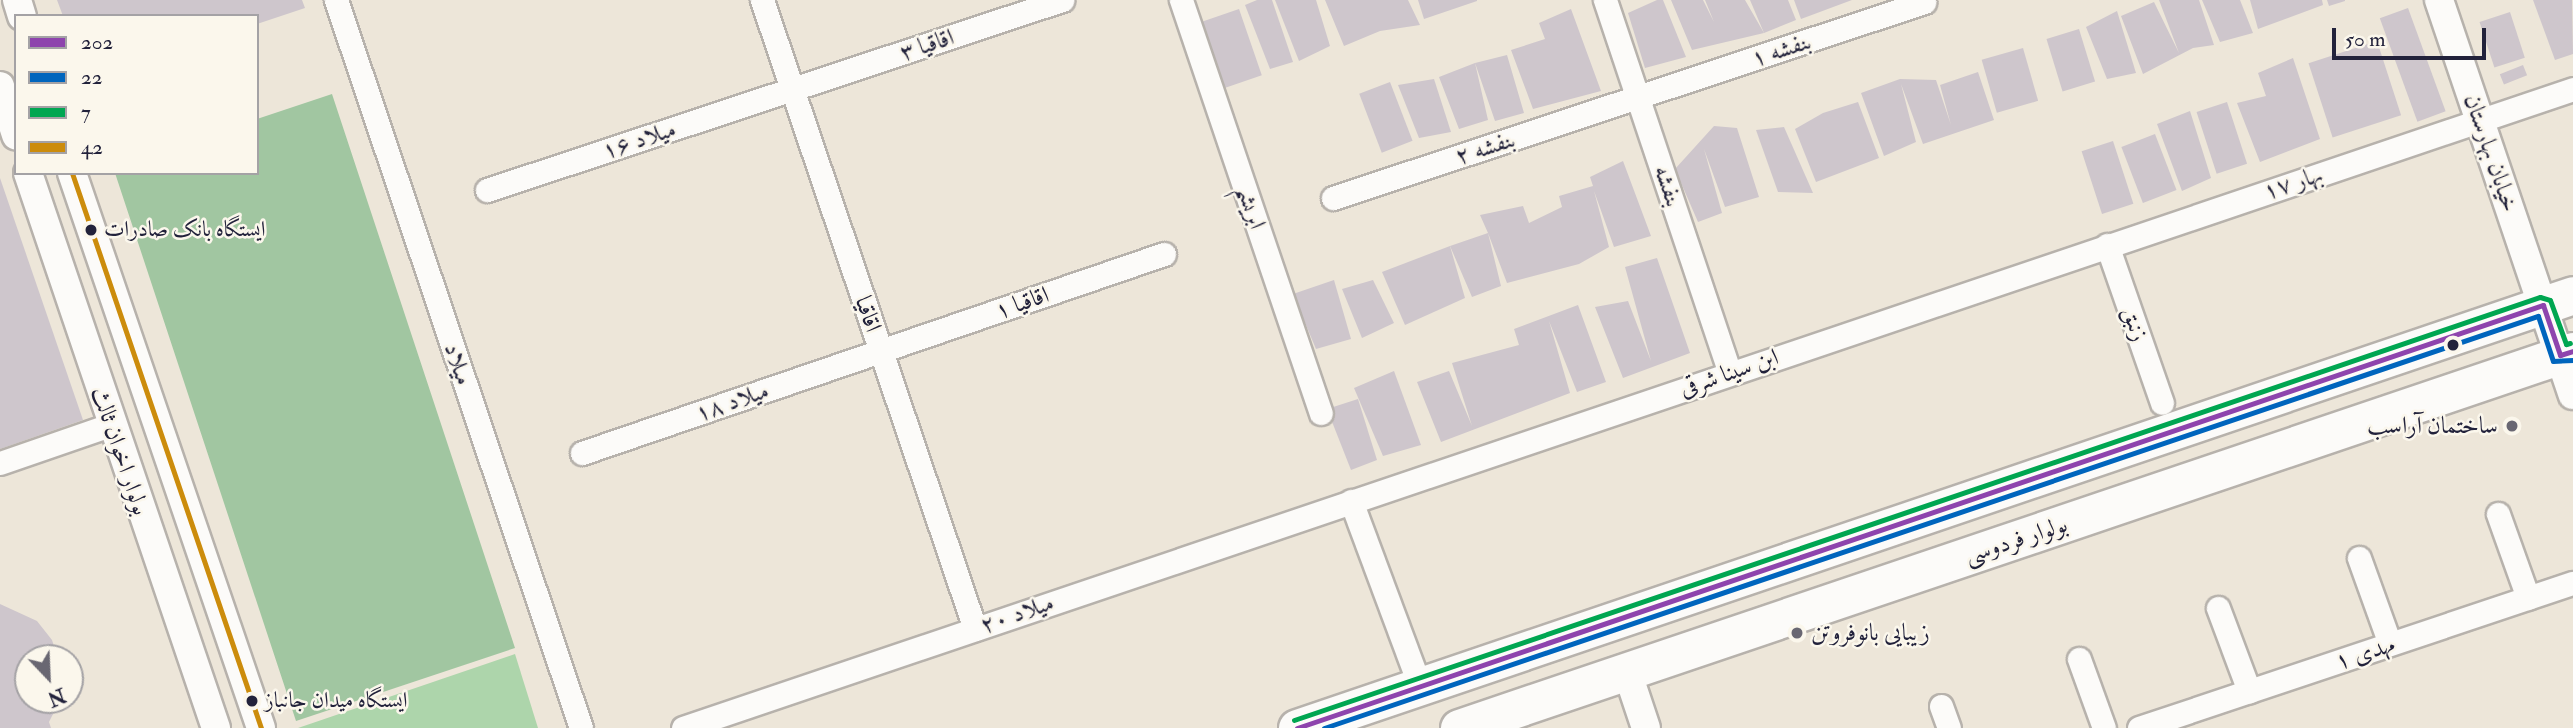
<!DOCTYPE html>
<meta charset="utf-8">
<style>
body{margin:0}
#map{position:relative;width:2573px;height:728px;overflow:hidden;background:#ede6d9;font-family:"IM FELL Double Pica",Amiri,serif}
div>[style]{position:absolute}
[style*='--x']{left:calc(var(--x)*1px);top:calc(var(--y)*1px);width:calc(var(--w)*1px);rotate:calc(var(--a)*1deg)}
.green>*{inset:0;background:#add5ab}
.forest>*{inset:0;background:#a1c6a1}
.building>*{inset:0;background:#cec6cc;transform-origin:0 0}
.roads{filter:drop-shadow(2px 0 #b7b2ac) drop-shadow(-2px 0 #b7b2ac) drop-shadow(0 2px #b7b2ac) drop-shadow(0 -2px #b7b2ac)}
.minor>*{height:23px;margin:-11.5px;padding:0 11.5px;transform-origin:11.5px;border-radius:11.5px;background:#fcfbf9}
.tertiary>*{height:28px;margin:-14px;padding:0 14px;transform-origin:14px;border-radius:14px;background:#fcfbf9}
.primary>*{height:37px;margin:-18.5px;padding:0 18.5px;transform-origin:18.5px;border-radius:18.5px;background:#fcfbf9}
.bus-1>*{height:5px;margin:-2.5px;padding:0 2.5px;transform-origin:2.5px;border-radius:2.5px;background:#8e44ad}
.bus-2>*{height:5px;margin:-2.5px;padding:0 2.5px;transform-origin:2.5px;border-radius:2.5px;background:#0065bd}
.bus-3>*{height:5px;margin:-2.5px;padding:0 2.5px;transform-origin:2.5px;border-radius:2.5px;background:#00a651}
.bus-4>*{height:5px;margin:-2.5px;padding:0 2.5px;transform-origin:2.5px;border-radius:2.5px;background:#cc8c0c}
.dots>*{width:19px;height:19px;translate:-50% -50%;box-sizing:border-box;border:4px solid #fbf7ec;border-radius:50%}
span{translate:-50% -50%;white-space:nowrap;text-align:center;line-height:1.15;-webkit-text-stroke:5px #fbf7ec;paint-order:stroke}
.bus-label{font-size:22px;color:#22223b}
.left{translate:0 -50%;text-align:left}
.street-label{font-size:24px;color:#22223b}
.poi-label{font-size:24px;color:#22223b}
.right{translate:-100% -50%;text-align:right}
.legend{position:absolute;left:14px;top:14px;width:245px;height:161px;box-sizing:border-box;background:#fbf7ec;border:2px solid #a4a2a5;margin:0;padding:9px 12px;list-style:none;font-size:21px;color:#22223b}
.legend li{display:flex;align-items:center;gap:14px;height:35px}
.legend b{width:35px;border:2px solid #a4a2a5}
.north{position:absolute;left:14px;top:644px;width:70px;height:70px;box-sizing:border-box;background:#fbf7ec;border:2px solid #a4a2a5;border-radius:50%;rotate:157deg;font-size:19px;font-weight:700;line-height:28px;text-align:center;color:#22223b}
.north::after{content:'';display:block;margin:auto;width:24px;height:32px;background:#696772;clip-path:polygon(50% 0,100% 100%,50% 72%,0 100%)}
.scale{position:absolute;left:2332px;top:28px;width:154px;height:32px;box-sizing:border-box;border:4px solid #22223b;border-top:0;padding-left:9px;font-size:21px;line-height:24px;white-space:nowrap;color:#22223b;-webkit-text-stroke:5px #fbf7ec;paint-order:stroke}
</style>
<div id="map">
<div class="green">
<i style="clip-path:polygon(515px 654px,538px 728px,298px 728px)"></i>
</div>
<div class="forest">
<i style="clip-path:polygon(332px 94px,515px 648px,296px 721px,115px 173px,257px 173px,257px 119px)"></i>
</div>
<div class="building">
<i style="clip-path:polygon(57px 0,302px 0,305px 8px,257px 24px,257px 16px,63px 16px)"></i>
<i style="clip-path:polygon(1257px 0,1272px 0,1293px 62px,1270px 69px,1245px 5px)"></i>
<i style="clip-path:polygon(1275px 0,1316px 0,1330px 46px,1299px 61px)"></i>
<i style="clip-path:polygon(1325px 0,1408px 0,1420px 25px,1380px 31px,1344px 46px)"></i>
<i style="clip-path:polygon(1418px 0,1477px 0,1477px 1px,1424px 19px)"></i>
<i style="clip-path:polygon(1657px 0,1663px 0,1686px 57px,1645px 68px,1628px 13px)"></i>
<i style="clip-path:polygon(1671px 0,1703px 0,1714px 22px,1705px 0,1745px 0,1764px 33px,1692px 50px)"></i>
<i style="clip-path:polygon(1750px 0,1788px 0,1796px 20px,1764px 33px)"></i>
<i style="clip-path:polygon(1794px 0,1852px 0,1801px 19px)"></i>
<i style="clip-path:polygon(2159px 0,2199px 0,2214px 45px,2193px 48px,2143px 74px,2121px 16px,2154px 2px,2179px 53px)"></i>
<i style="clip-path:polygon(2202px 0,2240px 0,2253px 33px,2220px 42px)"></i>
<i style="clip-path:polygon(2250px 0,2322px 0,2323px 5px,2258px 29px)"></i>
<i style="clip-path:polygon(2327px 0,2345px 0,2345px 1px,2329px 6px)"></i>
<i style="clip-path:polygon(2533px 0,2572px 0,2573px 54px,2555px 60px)"></i>
<i style="left:2408px;top:8px;width:110px;height:30px;rotate:70deg"></i>
<i style="left:1239px;top:9px;width:70px;height:40px;rotate:71deg"></i>
<i style="clip-path:polygon(1571px 9px,1601px 91px,1533px 109px,1511px 50px,1545px 39px,1539px 23px)"></i>
<i style="clip-path:polygon(2117px 11px,2136px 73px,2107px 79px,2086px 27px)"></i>
<i style="left:2510px;top:12px;width:48px;height:32px;rotate:72deg"></i>
<i style="left:2079px;top:29px;width:55px;height:34px;rotate:73deg"></i>
<i style="left:2377px;top:41px;width:78px;height:72px;rotate:72deg"></i>
<i style="left:2023px;top:48px;width:55px;height:43px;rotate:74deg"></i>
<i style="clip-path:polygon(1507px 55px,1524px 113px,1495px 121px,1475px 63px,1488px 120px,1459px 129px,1439px 77px,1475px 63px)"></i>
<i style="clip-path:polygon(2293px 58px,2320px 139px,2260px 162px,2237px 103px,2266px 96px,2258px 73px)"></i>
<i style="left:2523px;top:65px;width:11px;height:25px;rotate:68deg"></i>
<i style="clip-path:polygon(1978px 72px,1994px 120px,1923px 144px,1901px 84px,1916px 142px,1884px 156px,1861px 93px,1900px 79px,1936px 80px,1951px 125px,1940px 85px)"></i>
<i style="clip-path:polygon(1434px 79px,1451px 132px,1419px 138px,1398px 85px)"></i>
<i style="left:1390px;top:82px;width:63px;height:33px;rotate:69deg"></i>
<i style="clip-path:polygon(1858px 102px,1879px 158px,1816px 182px,1795px 129px,1823px 113px)"></i>
<i style="left:2227px;top:102px;width:65px;height:32px;rotate:72deg"></i>
<i style="clip-path:polygon(2190px 111px,2211px 178px,2182px 191px,2157px 124px)"></i>
<i style="clip-path:polygon(1714px 126px,1737px 128px,1759px 197px,1725px 207px,1704px 149px,1722px 213px,1698px 222px,1675px 169px)"></i>
<i style="clip-path:polygon(1784px 127px,1813px 193px,1778px 192px,1756px 130px)"></i>
<i style="left:2155px;top:134px;width:60px;height:36px;rotate:69deg"></i>
<i style="left:2113px;top:141px;width:66px;height:33px;rotate:72deg"></i>
<i style="clip-path:polygon(1623px 161px,1651px 236px,1614px 247px,1594px 191px,1609px 247px,1579px 264px,1507px 283px,1488px 233px,1501px 286px,1472px 297px,1450px 246px,1488px 233px,1480px 215px,1523px 206px,1529px 223px,1562px 207px,1559px 196px,1593px 186px,1590px 177px)"></i>
<i style="clip-path:polygon(0 178px,83px 420px,0 449px)"></i>
<i style="clip-path:polygon(1450px 246px,1465px 298px,1405px 325px,1382px 272px)"></i>
<i style="clip-path:polygon(1657px 258px,1690px 353px,1623px 378px,1595px 307px,1628px 301px,1651px 361px,1625px 267px)"></i>
<i style="clip-path:polygon(1334px 280px,1351px 339px,1316px 349px,1293px 294px)"></i>
<i style="clip-path:polygon(1373px 280px,1394px 323px,1362px 338px,1342px 289px)"></i>
<i style="clip-path:polygon(1578px 305px,1606px 382px,1577px 392px,1549px 321px,1570px 393px,1441px 442px,1417px 382px,1449px 371px,1472px 426px,1452px 363px,1519px 345px,1514px 329px)"></i>
<i style="clip-path:polygon(1394px 371px,1421px 445px,1383px 456px,1354px 388px)"></i>
<i style="clip-path:polygon(1358px 399px,1377px 460px,1351px 470px,1327px 409px)"></i>
<i style="clip-path:polygon(0 604px,37px 621px,52px 640px,58px 658px,28px 658px,28px 700px,60px 700px,49px 722px,51px 728px,0 728px)"></i>
</div>
<div class="roads">
<div class="minor">
<i style="--x:336;--y:0;--w:768;--a:71.4"></i>
<i style="--x:762;--y:0;--w:664;--a:71.29"></i>
<i style="--x:1181;--y:0;--w:436;--a:71.3"></i>
<i style="--x:1605;--y:0;--w:393;--a:71.5"></i>
<i style="--x:487;--y:190;--w:606;--a:-18.29"></i>
<i style="--x:1333;--y:198;--w:623;--a:-18.35"></i>
<i style="--x:2107;--y:245;--w:167;--a:70.8"></i>
<i style="--x:582;--y:453;--w:615;--a:-18.88"></i>
<i style="--x:0;--y:463;--w:116;--a:-19.1"></i>
<i style="--x:1351;--y:501;--w:198;--a:69.6"></i>
<i style="--x:2498;--y:514;--w:89;--a:70.3"></i>
<i style="--x:2359;--y:558;--w:91;--a:70.2"></i>
<i style="--x:2218;--y:608;--w:89;--a:69.5"></i>
<i style="--x:2079;--y:659;--w:73;--a:70.1"></i>
<i style="--x:1941;--y:706;--w:23;--a:70"></i>
<i style="--x:683;--y:728;--w:1995;--a:-18.68"></i>
<i style="--x:2139;--y:728;--w:458;--a:-18.5"></i>
</div>
<div class="tertiary">
<i style="--x:17;--y:0;--w:17;--a:73"></i>
<i style="--x:2439;--y:0;--w:417;--a:71.3"></i>
<i style="--x:0;--y:86;--w:52;--a:71.9"></i>
<i style="--x:28;--y:173;--w:586;--a:71.29"></i>
<i style="--x:72;--y:173;--w:586;--a:71.19"></i>
<i style="--x:1627;--y:671;--w:60;--a:71.6"></i>
</div>
<div class="primary">
<i style="--x:1297;--y:728;--w:1347;--a:-18.74"></i>
<i style="--x:1459;--y:728;--w:1176;--a:-18.7"></i>
</div>
</div>
<div class="bus-1">
<i style="--x:1297;--y:728;--w:1316;--a:-18.75"></i>
<i style="--x:2543;--y:305;--w:53;--a:71.2"></i>
<i style="--x:2560;--y:355;--w:14;--a:-17"></i>
</div>
<div class="bus-2">
<i style="--x:1324;--y:728;--w:1282;--a:-18.75"></i>
<i style="--x:2538;--y:316;--w:47;--a:71.6"></i>
<i style="--x:2553;--y:361;--w:20;--a:-3"></i>
</div>
<div class="bus-3">
<i style="--x:1294;--y:720;--w:1316;--a:-18.75"></i>
<i style="--x:2540;--y:297;--w:10;--a:17"></i>
<i style="--x:2550;--y:300;--w:47;--a:70"></i>
<i style="--x:2566;--y:344;--w:4;--a:-14"></i>
</div>
<div class="bus-4">
<i style="--x:72;--y:173;--w:586;--a:71.19"></i>
</div>
<div class="dots">
<i style="left:91px;top:230px;background:#22223b"></i>
<i style="left:2453px;top:345px;background:#22223b"></i>
<i style="left:2512px;top:426px;background:#696772"></i>
<i style="left:1797px;top:633px;background:#696772"></i>
<i style="left:252px;top:701px;background:#22223b"></i>
</div>
<div class="bus-label">
<span class="left" style="left:104px;top:230px">ایستگاه بانک صادرات</span>
<span class="left" style="left:265px;top:701px">ایستگاه میدان جانباز</span>
</div>
<div class="street-label">
<span style="left:927px;top:45px;rotate:-18deg">اقاقیا ۳</span>
<span style="left:1781px;top:50px;rotate:-18deg">بنفشه ۱</span>
<span style="left:639px;top:140px;rotate:-18deg">میلاد ۱۶</span>
<span style="left:1485px;top:148px;rotate:-18deg">بنفشه ۲</span>
<span style="left:2491px;top:153px;rotate:71deg">خیابان بهارستان</span>
<span style="left:2293px;top:183px;rotate:-18deg">بهار ۱۷</span>
<span style="left:1668px;top:186px;rotate:71deg">بنفشه</span>
<span style="left:1251px;top:207px;rotate:71deg">ابریشم</span>
<span style="left:1022px;top:303px;rotate:-19deg">اقاقیا ۱</span>
<span style="left:868px;top:314px;rotate:71deg">اقاقیا</span>
<span style="left:2135px;top:324px;rotate:71deg">زنبق</span>
<span style="left:458px;top:364px;rotate:71deg">میلاد</span>
<span style="left:1729px;top:373px;rotate:-19deg">ابن سینا شرقی</span>
<span style="left:732px;top:402px;rotate:-19deg">میلاد ۱۸</span>
<span style="left:120px;top:451px;rotate:71deg">بولوار اخوان ثالث</span>
<span style="left:2016px;top:540px;rotate:-18deg">بولوار فردوسی</span>
<span style="left:1017px;top:614px;rotate:-19deg">میلاد ۲۰</span>
<span style="left:2365px;top:653px;rotate:-18deg">مهدی ۱</span>
</div>
<div class="poi-label">
<span class="right" style="left:2498px;top:426px">ساختمان آراسب</span>
<span class="left" style="left:1811px;top:633px">زیبایی بانوفروتن</span>
</div>
<ul class="legend">
<li><b style="height:9px;background:#8e44ad"></b>202</li>
<li><b style="height:9px;background:#0065bd"></b>22</li>
<li><b style="height:9px;background:#00a651"></b>7</li>
<li><b style="height:9px;background:#cc8c0c"></b>42</li>
</ul>
<div class="north">N</div>
<div class="scale">50 m</div>
</div>
